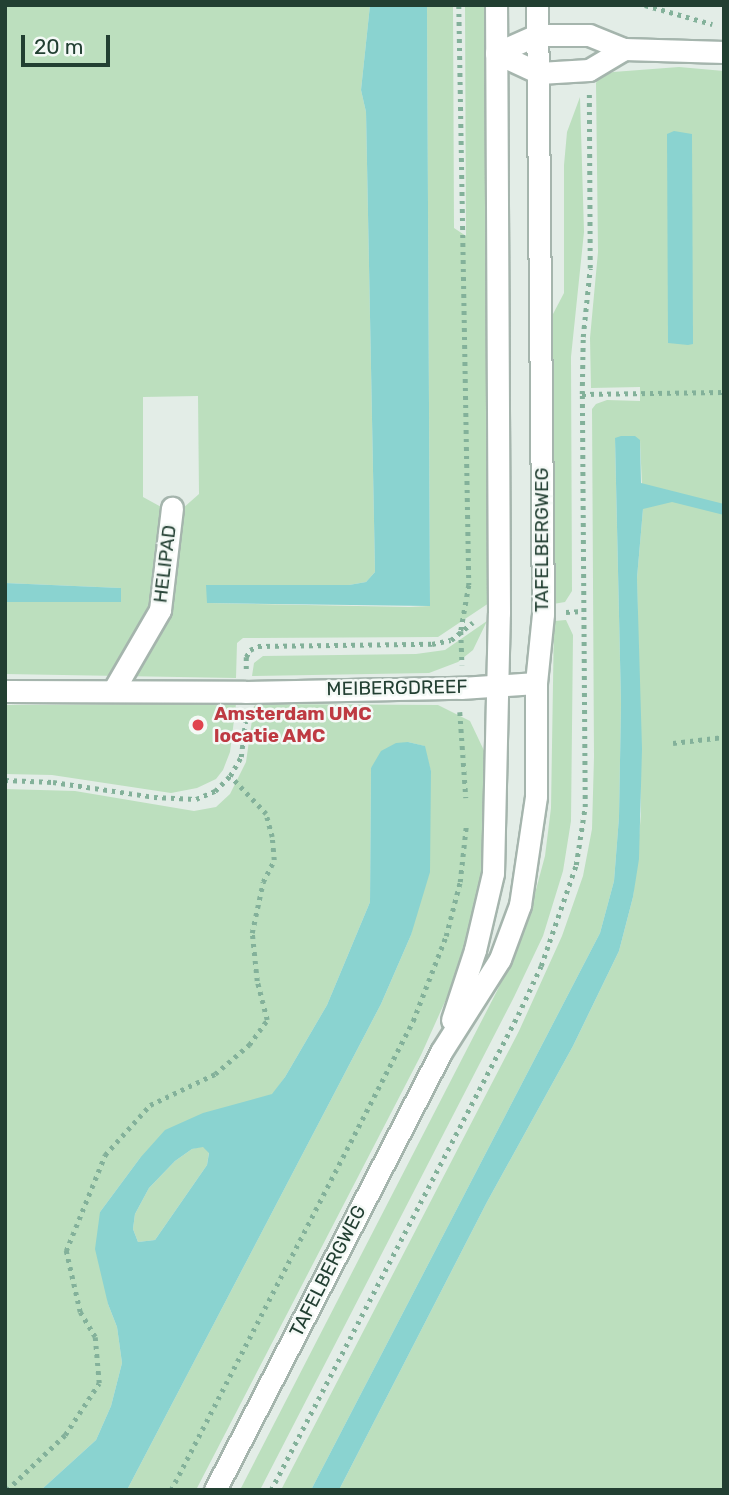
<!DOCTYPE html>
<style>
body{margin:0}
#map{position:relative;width:729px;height:1495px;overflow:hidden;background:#e3ede7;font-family:Rubik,sans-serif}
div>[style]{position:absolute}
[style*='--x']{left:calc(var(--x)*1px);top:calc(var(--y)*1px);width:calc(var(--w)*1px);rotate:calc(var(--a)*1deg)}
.green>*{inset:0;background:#bcdfbe}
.water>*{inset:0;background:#8ad3d0}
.path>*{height:4.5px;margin-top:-2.25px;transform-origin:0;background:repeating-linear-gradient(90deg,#83b19a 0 3.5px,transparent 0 8.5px)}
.roads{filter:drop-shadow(2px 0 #a5b5ad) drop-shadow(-2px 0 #a5b5ad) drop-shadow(0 2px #a5b5ad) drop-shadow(0 -2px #a5b5ad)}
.minor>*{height:21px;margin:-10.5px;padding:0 10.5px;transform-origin:10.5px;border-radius:10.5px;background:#fff}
.dots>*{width:19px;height:19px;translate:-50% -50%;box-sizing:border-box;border:4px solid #f4f9f6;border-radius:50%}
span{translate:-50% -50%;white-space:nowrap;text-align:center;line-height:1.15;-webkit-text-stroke:5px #f4f9f6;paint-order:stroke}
.street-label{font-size:19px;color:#223f32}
.health-label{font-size:19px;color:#be3a42;font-weight:700}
.left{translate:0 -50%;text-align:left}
.frame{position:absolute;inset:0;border:7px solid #223f32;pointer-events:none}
.scale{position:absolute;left:21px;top:35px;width:89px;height:32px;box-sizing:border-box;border:4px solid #223f32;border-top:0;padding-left:9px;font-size:21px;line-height:24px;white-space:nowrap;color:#223f32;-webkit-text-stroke:5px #f4f9f6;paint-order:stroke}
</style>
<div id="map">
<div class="green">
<i style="clip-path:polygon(evenodd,5px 5px,370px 5px,361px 90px,366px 112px,375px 572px,366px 582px,349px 585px,207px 585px,207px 603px,409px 607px,430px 606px,427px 5px,453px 5px,454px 228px,466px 236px,465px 5px,488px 5px,489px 603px,438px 637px,243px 638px,237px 643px,236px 678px,5px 674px,5px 602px,121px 602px,121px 588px,5px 583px,5px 5px,198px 396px,199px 494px,182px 509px,163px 508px,143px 497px,143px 397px,198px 396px)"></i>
<i style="clip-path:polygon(679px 67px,724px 71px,724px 1490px,339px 1490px,487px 1202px,573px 1046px,619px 951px,633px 897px,641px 815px,637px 578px,643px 509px,640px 440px,615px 439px,621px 704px,619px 817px,614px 881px,600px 933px,311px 1490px,281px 1490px,519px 1031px,562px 936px,583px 876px,592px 829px,594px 757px,592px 409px,596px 404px,607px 400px,640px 401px,640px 387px,591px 388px,590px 338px,598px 252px,596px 83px,599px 77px,613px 72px)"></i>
<i style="clip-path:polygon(580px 97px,584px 232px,571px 357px,572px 591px,565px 602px,553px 604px,550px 329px,553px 314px,564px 293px,564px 165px,567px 132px)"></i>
<i style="clip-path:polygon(566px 620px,573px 635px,571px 821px,563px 871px,543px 936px,514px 997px,260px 1490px,240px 1490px,498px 989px,527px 923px,545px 856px,551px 808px,554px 621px)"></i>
<i style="clip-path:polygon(487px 621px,473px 650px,458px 662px,429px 673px,252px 676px,254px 663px,263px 656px,416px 654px,445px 650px)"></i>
<i style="clip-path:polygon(236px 704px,230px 752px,223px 770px,216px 779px,197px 788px,171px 793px,52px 775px,5px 774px,5px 705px)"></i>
<i style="clip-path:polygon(258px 704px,438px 705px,470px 721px,488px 759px,483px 887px,461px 966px,421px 1055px,196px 1490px,127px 1490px,381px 1004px,411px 935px,431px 772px,424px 746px,408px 742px,371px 768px,370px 902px,327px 1005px,285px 1077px,273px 1094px,140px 1158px,100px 1212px,108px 1304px,117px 1327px,122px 1363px,111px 1406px,96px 1440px,41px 1490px,5px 1490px,5px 789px,75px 791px,194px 811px,216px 807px,230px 794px,246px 762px,254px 706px)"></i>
<i style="clip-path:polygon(203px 1146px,209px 1152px,207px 1165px,155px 1240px,138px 1242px,133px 1229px,135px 1214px,149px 1188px,175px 1161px,192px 1149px)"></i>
</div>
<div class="water">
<i style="clip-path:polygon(370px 5px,427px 5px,430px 606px,207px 603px,206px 585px,349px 585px,366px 582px,375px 572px,366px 112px,361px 90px)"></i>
<i style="clip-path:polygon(674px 131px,692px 134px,693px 344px,688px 345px,668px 343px,667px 134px)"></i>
<i style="clip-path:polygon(621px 436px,635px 436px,640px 440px,641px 483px,724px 504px,724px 515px,672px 502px,643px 509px,637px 578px,642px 749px,639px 859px,633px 897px,619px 951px,573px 1046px,487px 1202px,339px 1490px,311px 1490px,600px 933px,614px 881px,619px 817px,621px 704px,615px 438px)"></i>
<i style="clip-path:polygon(5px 583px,121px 588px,121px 602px,5px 602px)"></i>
<i style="clip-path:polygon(evenodd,408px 742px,425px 746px,431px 771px,430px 872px,411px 935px,381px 1004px,127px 1490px,41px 1490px,96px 1440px,111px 1406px,122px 1363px,117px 1327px,108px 1304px,95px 1249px,100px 1212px,140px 1158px,165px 1130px,203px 1113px,272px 1094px,285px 1077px,327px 1005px,370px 902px,371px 768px,381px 751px,396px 743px,408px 742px,203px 1147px,209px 1153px,207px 1165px,155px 1240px,138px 1242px,133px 1229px,135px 1214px,149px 1188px,175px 1161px,192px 1149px,203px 1147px)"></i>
</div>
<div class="path">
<i style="--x:459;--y:5;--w:580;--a:89.01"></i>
<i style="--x:469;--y:585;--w:47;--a:99.9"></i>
<i style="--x:461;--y:631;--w:34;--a:88"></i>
<i style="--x:645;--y:5;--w:70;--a:15.8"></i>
<i style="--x:582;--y:394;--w:142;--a:-0.8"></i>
<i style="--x:566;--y:612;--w:17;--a:-3"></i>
<i style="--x:246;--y:669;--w:12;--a:-90"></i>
<i style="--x:246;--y:657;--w:8;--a:-60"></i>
<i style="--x:250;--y:650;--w:9;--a:-27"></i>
<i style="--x:258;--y:646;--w:174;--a:-0.7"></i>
<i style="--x:432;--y:644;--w:19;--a:-12"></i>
<i style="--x:451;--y:640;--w:28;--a:-39"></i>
<i style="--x:460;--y:712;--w:86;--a:86"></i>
<i style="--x:673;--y:743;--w:51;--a:-6.7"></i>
<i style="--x:5;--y:780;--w:48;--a:2.4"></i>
<i style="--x:53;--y:782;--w:102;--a:8.4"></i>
<i style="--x:154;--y:797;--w:42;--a:2.7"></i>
<i style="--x:196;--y:799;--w:21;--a:-23"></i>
<i style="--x:215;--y:791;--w:21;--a:-45"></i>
<i style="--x:230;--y:776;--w:22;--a:-60"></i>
<i style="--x:241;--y:757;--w:41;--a:-83"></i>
<i style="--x:7;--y:1490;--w:80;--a:-43.5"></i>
<i style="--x:65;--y:1435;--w:62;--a:-56.8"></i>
<i style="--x:99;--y:1383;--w:46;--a:-95"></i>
<i style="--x:95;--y:1337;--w:29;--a:-121"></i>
<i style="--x:80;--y:1312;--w:63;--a:-102.9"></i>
<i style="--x:66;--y:1251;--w:104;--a:-67.9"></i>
<i style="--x:105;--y:1155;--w:67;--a:-48"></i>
<i style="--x:150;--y:1105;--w:72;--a:-25.5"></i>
<i style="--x:215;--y:1074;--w:45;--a:-40.5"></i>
<i style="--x:249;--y:1045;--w:31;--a:-54"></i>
<i style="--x:267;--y:1020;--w:40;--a:-104.4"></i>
<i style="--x:257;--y:981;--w:48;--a:-95.9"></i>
<i style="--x:252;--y:933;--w:52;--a:-77.8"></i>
<i style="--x:263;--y:882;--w:25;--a:-63"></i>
<i style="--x:274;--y:860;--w:23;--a:-95"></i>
<i style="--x:272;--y:837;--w:24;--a:-105"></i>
<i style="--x:266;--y:814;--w:52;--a:-133.5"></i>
<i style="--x:171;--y:1490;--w:528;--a:-62.71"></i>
<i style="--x:413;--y:1021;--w:91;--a:-68.8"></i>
<i style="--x:446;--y:936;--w:56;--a:-75.5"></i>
<i style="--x:460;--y:882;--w:55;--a:-83.8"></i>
<i style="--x:271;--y:1490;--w:535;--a:-62.53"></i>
<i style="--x:518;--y:1015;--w:54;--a:-64.9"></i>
<i style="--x:541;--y:966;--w:107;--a:-70.9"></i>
<i style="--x:576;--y:865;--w:59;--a:-81.2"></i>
<i style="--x:585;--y:807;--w:413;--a:-90.4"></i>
<i style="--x:582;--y:394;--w:57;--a:-89"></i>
<i style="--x:583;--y:337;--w:69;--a:-84.2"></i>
<i style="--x:590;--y:268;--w:174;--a:-90.3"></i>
</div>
<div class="roads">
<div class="minor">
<i style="--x:496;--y:53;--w:45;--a:-23.7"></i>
<i style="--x:537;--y:35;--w:52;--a:0"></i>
<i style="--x:589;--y:35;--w:38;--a:22"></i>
<i style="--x:624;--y:49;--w:100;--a:1.7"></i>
<i style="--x:496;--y:53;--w:47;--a:24.9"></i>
<i style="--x:539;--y:73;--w:50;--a:-3.4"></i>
<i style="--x:589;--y:70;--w:41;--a:-31"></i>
<i style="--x:5;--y:691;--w:240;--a:0.2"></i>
<i style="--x:245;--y:692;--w:216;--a:-1.1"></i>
<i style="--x:461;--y:688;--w:75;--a:-3.8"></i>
<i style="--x:113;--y:691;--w:94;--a:-59.9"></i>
<i style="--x:160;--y:610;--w:103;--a:-83.3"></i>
<i style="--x:452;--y:1020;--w:74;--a:-71.8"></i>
<i style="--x:475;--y:950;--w:79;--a:-76.8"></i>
<i style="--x:493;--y:873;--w:260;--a:-88.7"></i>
<i style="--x:499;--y:613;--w:608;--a:-90.28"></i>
<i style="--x:215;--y:1490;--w:493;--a:-62.7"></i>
<i style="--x:441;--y:1052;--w:110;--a:-57.6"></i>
<i style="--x:500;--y:959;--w:58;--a:-69.7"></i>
<i style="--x:520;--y:905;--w:110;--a:-81.6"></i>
<i style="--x:536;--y:796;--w:113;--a:-90"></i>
<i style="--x:536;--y:683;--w:69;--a:-84.2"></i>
<i style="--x:543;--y:614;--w:609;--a:-90.56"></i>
</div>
</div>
<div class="dots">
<i style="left:198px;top:725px;background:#e0444e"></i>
</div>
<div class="street-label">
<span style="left:542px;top:540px;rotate:-90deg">TAFELBERGWEG</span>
<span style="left:165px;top:564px;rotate:-83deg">HELIPAD</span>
<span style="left:397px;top:688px;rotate:-1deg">MEIBERGDREEF</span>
<span style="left:328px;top:1271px;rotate:-63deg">TAFELBERGWEG</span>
</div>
<div class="health-label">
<span class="left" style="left:214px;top:725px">Amsterdam UMC<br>locatie AMC</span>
</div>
<div class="frame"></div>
<div class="scale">20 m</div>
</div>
